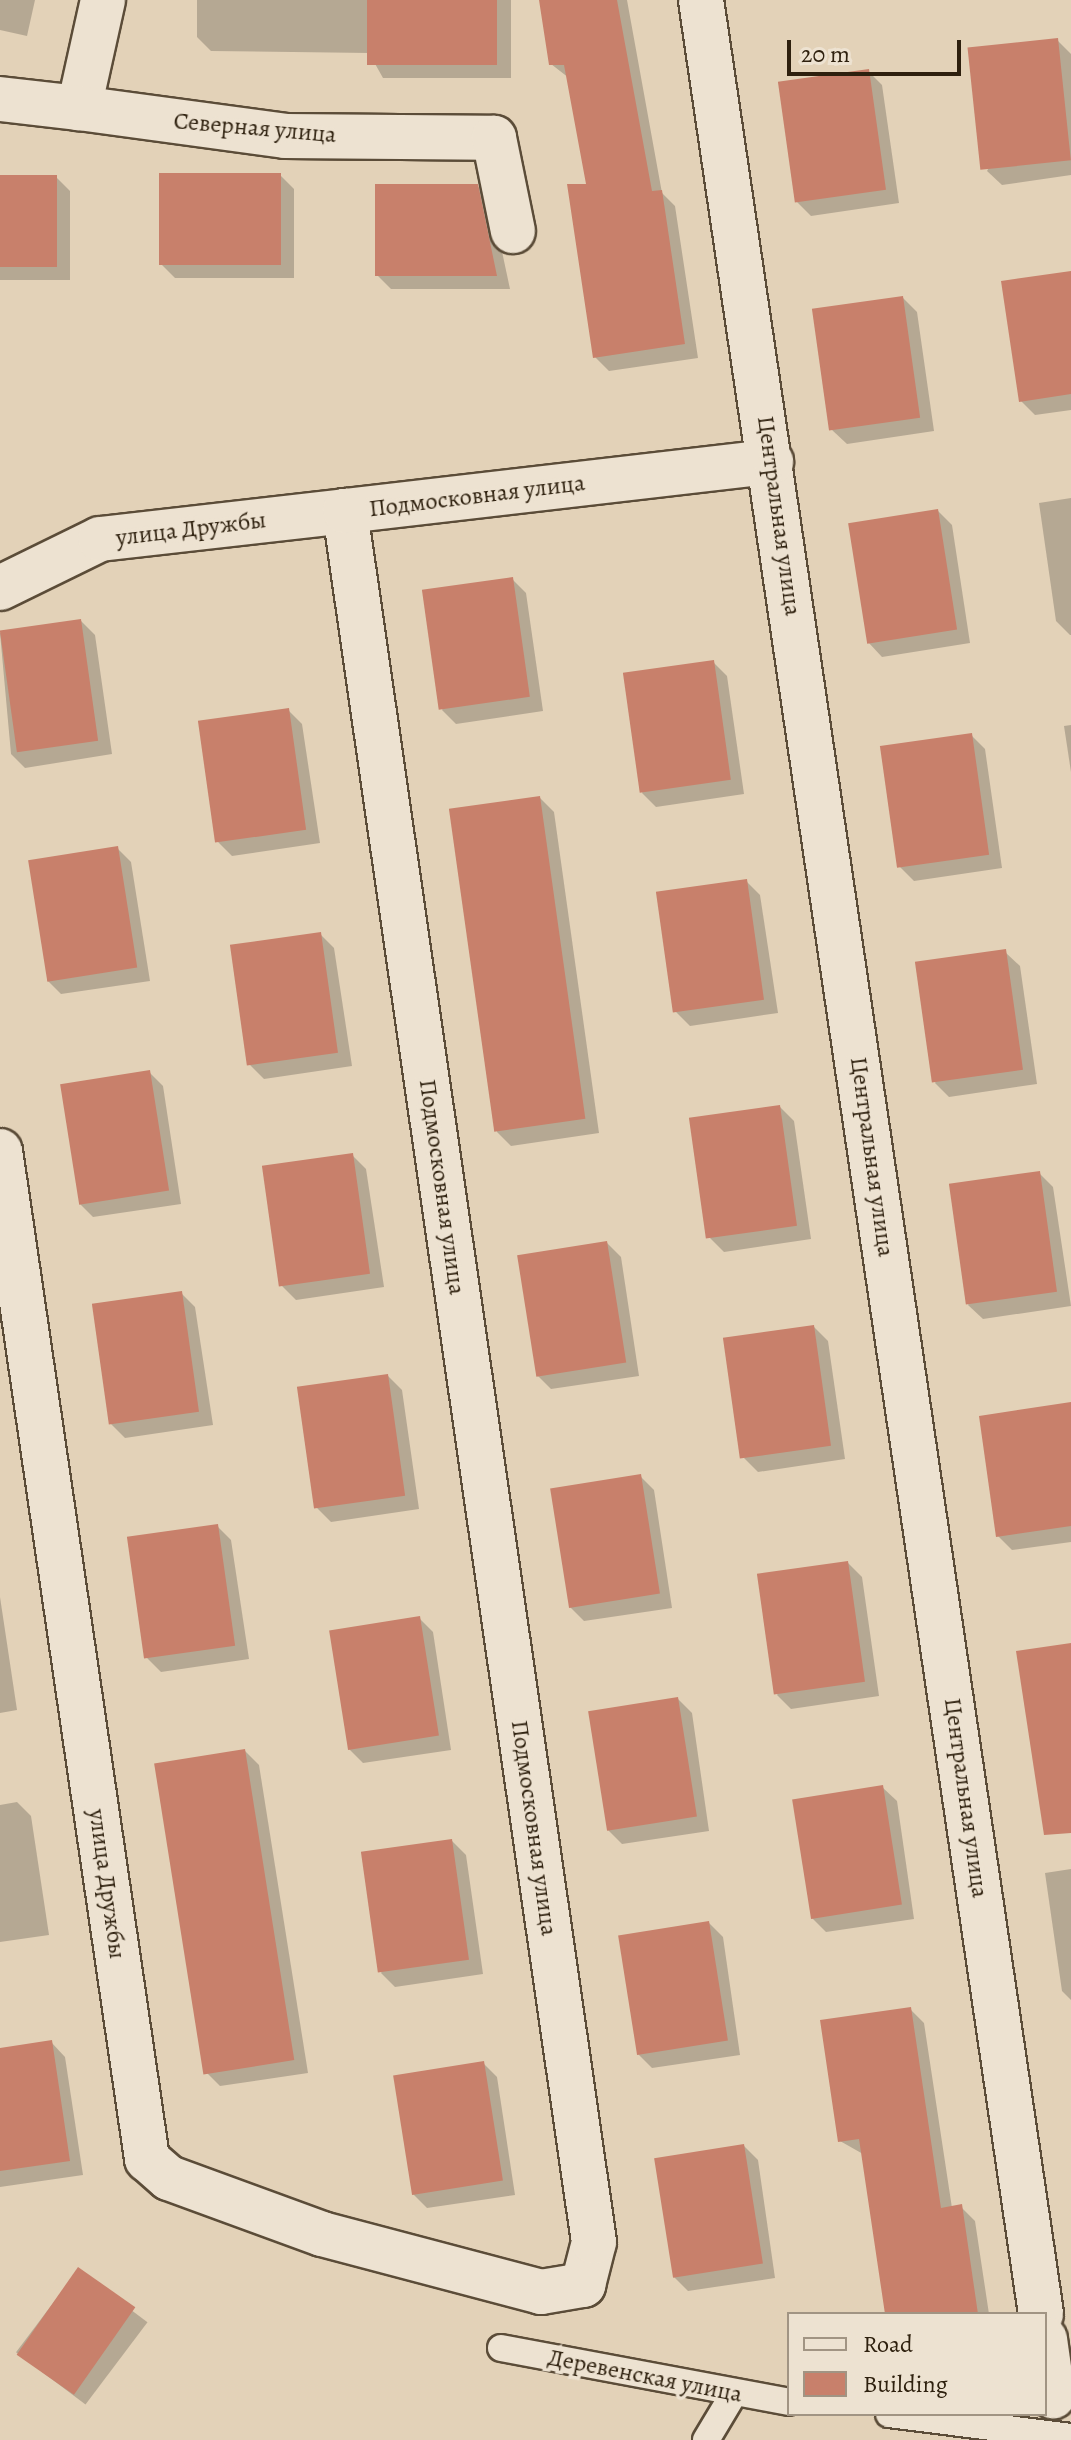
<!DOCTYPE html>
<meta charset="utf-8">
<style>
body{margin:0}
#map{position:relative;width:1071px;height:2440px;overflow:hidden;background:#e3d2b8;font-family:Alegreya,serif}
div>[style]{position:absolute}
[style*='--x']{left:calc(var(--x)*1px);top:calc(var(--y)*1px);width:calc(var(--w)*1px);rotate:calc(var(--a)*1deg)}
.shadow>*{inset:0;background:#0003;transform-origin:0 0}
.building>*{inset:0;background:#c8806b;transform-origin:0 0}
.roads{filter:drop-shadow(2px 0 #5b4c38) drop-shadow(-2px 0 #5b4c38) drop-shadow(0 2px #5b4c38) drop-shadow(0 -2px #5b4c38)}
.lane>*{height:26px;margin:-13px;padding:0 13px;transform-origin:13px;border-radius:13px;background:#ede2d1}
.street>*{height:44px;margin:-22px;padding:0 22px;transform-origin:22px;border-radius:22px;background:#ede2d1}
span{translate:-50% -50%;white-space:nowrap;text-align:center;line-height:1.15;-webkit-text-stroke:7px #ede2d1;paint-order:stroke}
.street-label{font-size:24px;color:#2e200e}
.legend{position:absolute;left:787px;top:2312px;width:260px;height:104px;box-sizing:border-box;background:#ede2d1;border:2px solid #a19483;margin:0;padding:10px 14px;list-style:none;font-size:24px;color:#2e200e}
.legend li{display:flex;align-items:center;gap:16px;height:40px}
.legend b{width:40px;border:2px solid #a19483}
.scale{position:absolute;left:787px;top:40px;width:174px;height:36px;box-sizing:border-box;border:4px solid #2e200e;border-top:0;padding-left:10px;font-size:24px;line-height:28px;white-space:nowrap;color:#2e200e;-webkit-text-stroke:6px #ede2d1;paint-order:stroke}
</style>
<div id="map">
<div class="shadow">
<i style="clip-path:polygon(0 0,35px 0,27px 36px,0 30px)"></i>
<i style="clip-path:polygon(197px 0,511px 0,511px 78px,383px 78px,369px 53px,211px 51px,197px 37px)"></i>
<i style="clip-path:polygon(541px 0,627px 0,662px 193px,675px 206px,698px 358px,609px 371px,595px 357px,588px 186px,569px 78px,551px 64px)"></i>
<i style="clip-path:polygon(1057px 40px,1071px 54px,1071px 175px,1002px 185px,987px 171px)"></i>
<i style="clip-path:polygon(868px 71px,882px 85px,899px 203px,811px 216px,797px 202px)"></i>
<i style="clip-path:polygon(280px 175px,294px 189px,294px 278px,175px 278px,161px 264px)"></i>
<i style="clip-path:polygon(0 177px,56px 177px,70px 191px,70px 280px,0 280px)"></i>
<i style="clip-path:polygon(477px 186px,491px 200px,510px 289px,391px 289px,377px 275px)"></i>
<i style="clip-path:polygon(1071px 273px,1071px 410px,1035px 415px,1021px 401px)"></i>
<i style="clip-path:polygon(903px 298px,917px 312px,934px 431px,847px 444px,832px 430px)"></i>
<i style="clip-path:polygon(1071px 498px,1071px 635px,1070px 635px,1056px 621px,1039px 503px)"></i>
<i style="clip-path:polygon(938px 511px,952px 525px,970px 643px,882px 657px,868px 642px)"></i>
<i style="clip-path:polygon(512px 579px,526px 593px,543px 711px,456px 724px,442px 710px)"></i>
<i style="clip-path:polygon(81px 621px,95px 635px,112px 754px,25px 768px,11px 754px,0 633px)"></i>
<i style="clip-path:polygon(713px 662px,727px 676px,744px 794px,656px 807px,642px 793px)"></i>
<i style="clip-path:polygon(288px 710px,302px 724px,320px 843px,232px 856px,218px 842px)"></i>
<i style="clip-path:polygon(1071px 725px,1071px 772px,1064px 726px)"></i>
<i style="clip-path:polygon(971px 735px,985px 749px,1002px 868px,914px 881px,900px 867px)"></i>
<i style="clip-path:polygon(540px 798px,554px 812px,599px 1133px,511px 1146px,497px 1132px)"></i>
<i style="clip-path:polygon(117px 848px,131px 862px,150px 981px,61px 994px,47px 980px)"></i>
<i style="clip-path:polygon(746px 881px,760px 895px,778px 1013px,690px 1026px,676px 1012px)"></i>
<i style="clip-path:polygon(320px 934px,334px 948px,352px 1066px,264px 1079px,250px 1065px)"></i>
<i style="clip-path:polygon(1005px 952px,1020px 966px,1037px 1084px,949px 1097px,935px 1083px)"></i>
<i style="clip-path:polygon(149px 1072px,163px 1086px,181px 1204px,93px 1217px,79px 1203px)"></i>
<i style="clip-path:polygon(780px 1107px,794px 1121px,811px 1239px,724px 1252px,710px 1238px)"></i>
<i style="clip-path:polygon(352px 1155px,366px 1169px,384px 1287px,296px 1300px,282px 1286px)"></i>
<i style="clip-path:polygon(1039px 1173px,1053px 1187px,1071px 1306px,983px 1319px,968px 1305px)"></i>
<i style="clip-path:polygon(607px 1243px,621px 1257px,639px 1376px,551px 1389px,537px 1375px)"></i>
<i style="clip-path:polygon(181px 1293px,195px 1307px,213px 1425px,125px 1438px,111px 1424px)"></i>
<i style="clip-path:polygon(814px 1327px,828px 1341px,845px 1459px,758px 1472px,744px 1458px)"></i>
<i style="clip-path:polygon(388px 1376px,402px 1390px,419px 1509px,331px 1522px,317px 1508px)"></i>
<i style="clip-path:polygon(1071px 1407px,1071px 1542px,1012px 1550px,998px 1536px)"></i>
<i style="clip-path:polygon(640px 1476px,654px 1490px,672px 1608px,584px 1621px,570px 1607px)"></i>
<i style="clip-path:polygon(217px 1526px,231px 1540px,249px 1659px,161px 1672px,147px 1658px)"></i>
<i style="clip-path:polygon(848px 1563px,862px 1577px,879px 1696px,791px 1709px,777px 1695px)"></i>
<i style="clip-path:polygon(0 1597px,17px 1710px,0 1713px)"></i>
<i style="clip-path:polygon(419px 1618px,433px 1632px,451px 1750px,363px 1763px,349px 1749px)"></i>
<i style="clip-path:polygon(678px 1699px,692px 1713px,709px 1831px,622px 1844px,608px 1830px)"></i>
<i style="clip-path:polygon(245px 1751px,259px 1765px,308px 2073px,220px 2086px,206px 2072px)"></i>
<i style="clip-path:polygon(882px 1787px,897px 1801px,914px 1919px,826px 1932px,812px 1918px)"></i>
<i style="clip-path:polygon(17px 1802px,31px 1816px,49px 1935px,0 1942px,0 1805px)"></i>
<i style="clip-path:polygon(452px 1841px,466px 1855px,483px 1974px,395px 1987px,381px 1973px)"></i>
<i style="clip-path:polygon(1071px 1869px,1071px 2000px,1062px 1991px,1045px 1873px)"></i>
<i style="clip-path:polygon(709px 1923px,723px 1937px,740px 2055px,652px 2068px,638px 2054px)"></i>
<i style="clip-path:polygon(910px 2009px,924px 2023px,952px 2208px,961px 2207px,975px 2221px,989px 2314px,887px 2314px,863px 2154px,840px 2141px)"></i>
<i style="clip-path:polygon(51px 2042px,65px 2057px,83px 2175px,0 2187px,0 2050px)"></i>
<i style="clip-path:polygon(483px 2063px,497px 2077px,515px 2195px,427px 2208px,413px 2194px)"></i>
<i style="clip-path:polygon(744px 2146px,758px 2160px,775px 2278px,688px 2291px,674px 2277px)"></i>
<i style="left:78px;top:2270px;width:87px;height:103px;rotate:37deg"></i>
</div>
<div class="building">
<i style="left:367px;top:0;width:130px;height:65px"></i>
<i style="clip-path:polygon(539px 0,617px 0,652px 191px,662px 190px,685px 344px,593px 358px,567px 184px,586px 184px,564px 65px,549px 65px)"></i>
<i style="left:1058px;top:38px;width:123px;height:91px;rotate:84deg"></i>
<i style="left:869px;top:69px;width:122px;height:92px;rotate:82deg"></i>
<i style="left:159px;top:173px;width:122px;height:92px"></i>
<i style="left:0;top:175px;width:57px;height:92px"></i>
<i style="clip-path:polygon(375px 184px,478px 184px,497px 276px,375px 276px)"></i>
<i style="clip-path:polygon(1071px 271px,1071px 394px,1019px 402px,1001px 281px)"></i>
<i style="left:903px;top:296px;width:123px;height:92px;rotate:82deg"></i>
<i style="left:938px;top:509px;width:122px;height:91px;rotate:81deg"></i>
<i style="left:513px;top:577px;width:121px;height:92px;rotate:82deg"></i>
<i style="left:81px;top:619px;width:123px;height:82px;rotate:82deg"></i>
<i style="left:714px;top:660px;width:121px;height:92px;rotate:82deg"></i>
<i style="left:289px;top:708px;width:123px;height:92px;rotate:82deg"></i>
<i style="left:972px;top:733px;width:123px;height:93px;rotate:82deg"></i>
<i style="left:540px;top:796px;width:326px;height:92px;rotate:82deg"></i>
<i style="left:118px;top:846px;width:123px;height:91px;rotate:81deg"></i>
<i style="left:747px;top:879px;width:122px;height:92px;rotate:82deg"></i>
<i style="left:321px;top:932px;width:122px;height:92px;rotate:82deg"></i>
<i style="left:1006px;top:949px;width:122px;height:92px;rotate:82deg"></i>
<i style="left:150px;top:1070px;width:122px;height:91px;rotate:81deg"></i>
<i style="left:780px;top:1105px;width:122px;height:92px;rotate:82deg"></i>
<i style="left:353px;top:1153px;width:122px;height:92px;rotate:82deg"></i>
<i style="left:1040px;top:1171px;width:122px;height:92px;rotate:82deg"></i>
<i style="left:607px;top:1241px;width:123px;height:91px;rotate:81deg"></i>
<i style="left:182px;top:1291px;width:122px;height:91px;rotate:82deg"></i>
<i style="left:814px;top:1325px;width:122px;height:92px;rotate:82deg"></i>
<i style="left:388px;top:1374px;width:123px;height:92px;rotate:82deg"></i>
<i style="clip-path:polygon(1071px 1402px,1071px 1526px,996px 1537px,979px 1416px)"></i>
<i style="left:641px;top:1474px;width:121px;height:92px;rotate:81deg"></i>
<i style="left:218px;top:1524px;width:123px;height:92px;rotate:82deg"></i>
<i style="left:848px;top:1561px;width:122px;height:92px;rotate:82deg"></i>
<i style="left:420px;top:1616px;width:121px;height:92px;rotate:81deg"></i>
<i style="clip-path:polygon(1071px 1643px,1071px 1833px,1044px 1835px,1016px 1651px)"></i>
<i style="left:678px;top:1697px;width:121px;height:91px;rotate:81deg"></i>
<i style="left:245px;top:1749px;width:315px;height:92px;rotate:81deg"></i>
<i style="left:883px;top:1785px;width:121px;height:92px;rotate:81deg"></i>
<i style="left:452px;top:1839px;width:122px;height:92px;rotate:82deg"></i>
<i style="left:709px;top:1921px;width:121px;height:92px;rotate:81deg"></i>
<i style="clip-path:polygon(911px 2007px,941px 2208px,962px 2204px,978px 2314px,885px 2314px,859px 2139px,838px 2142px,820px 2020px)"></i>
<i style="clip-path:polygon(52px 2040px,70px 2161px,0 2171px,0 2048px)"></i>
<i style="left:484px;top:2061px;width:121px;height:92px;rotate:81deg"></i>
<i style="left:744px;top:2144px;width:121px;height:91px;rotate:81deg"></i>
<i style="left:78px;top:2267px;width:70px;height:107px;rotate:35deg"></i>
</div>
<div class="roads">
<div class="lane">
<i style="--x:501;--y:2348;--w:293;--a:10.6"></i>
<i style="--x:889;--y:2414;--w:183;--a:7.2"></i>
<i style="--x:706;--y:2440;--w:52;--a:-59"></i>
</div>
<div class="street">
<i style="--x:103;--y:0;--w:111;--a:102.5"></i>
<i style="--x:79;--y:108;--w:208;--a:7.7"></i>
<i style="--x:285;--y:136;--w:209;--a:0.5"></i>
<i style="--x:494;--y:138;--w:95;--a:78.5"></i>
<i style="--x:701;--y:0;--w:2339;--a:81.64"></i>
<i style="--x:0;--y:99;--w:80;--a:6.5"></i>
<i style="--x:0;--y:588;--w:111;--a:-26.1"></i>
<i style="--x:100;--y:539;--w:247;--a:-6.5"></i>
<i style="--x:0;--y:1151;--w:1019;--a:81.7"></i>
<i style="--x:147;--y:2159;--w:29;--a:41"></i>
<i style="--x:169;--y:2178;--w:163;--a:20.1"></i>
<i style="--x:322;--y:2234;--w:227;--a:14.8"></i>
<i style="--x:541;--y:2292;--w:43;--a:-9.5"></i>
<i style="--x:583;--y:2285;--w:44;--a:-75.7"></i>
<i style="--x:594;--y:2242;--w:1749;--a:-98.19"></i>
<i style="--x:345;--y:511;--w:429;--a:-6.6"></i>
<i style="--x:1045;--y:2339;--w:58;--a:82"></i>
</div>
</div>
<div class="street-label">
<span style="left:255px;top:128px;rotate:5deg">Северная улица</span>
<span style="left:477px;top:496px;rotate:-7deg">Подмосковная улица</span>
<span style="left:779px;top:516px;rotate:82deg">Центральная улица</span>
<span style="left:191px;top:529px;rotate:-7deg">улица Дружбы</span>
<span style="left:872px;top:1157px;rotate:82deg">Центральная улица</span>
<span style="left:442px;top:1187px;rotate:82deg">Подмосковная улица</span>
<span style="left:966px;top:1798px;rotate:82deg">Центральная улица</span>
<span style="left:534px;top:1828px;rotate:82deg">Подмосковная улица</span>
<span style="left:107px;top:1884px;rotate:82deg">улица Дружбы</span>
<span style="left:645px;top:2376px;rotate:11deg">Деревенская улица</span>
</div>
<ul class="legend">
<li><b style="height:10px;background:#ede2d1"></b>Road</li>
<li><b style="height:22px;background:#c8806b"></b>Building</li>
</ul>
<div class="scale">20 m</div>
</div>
